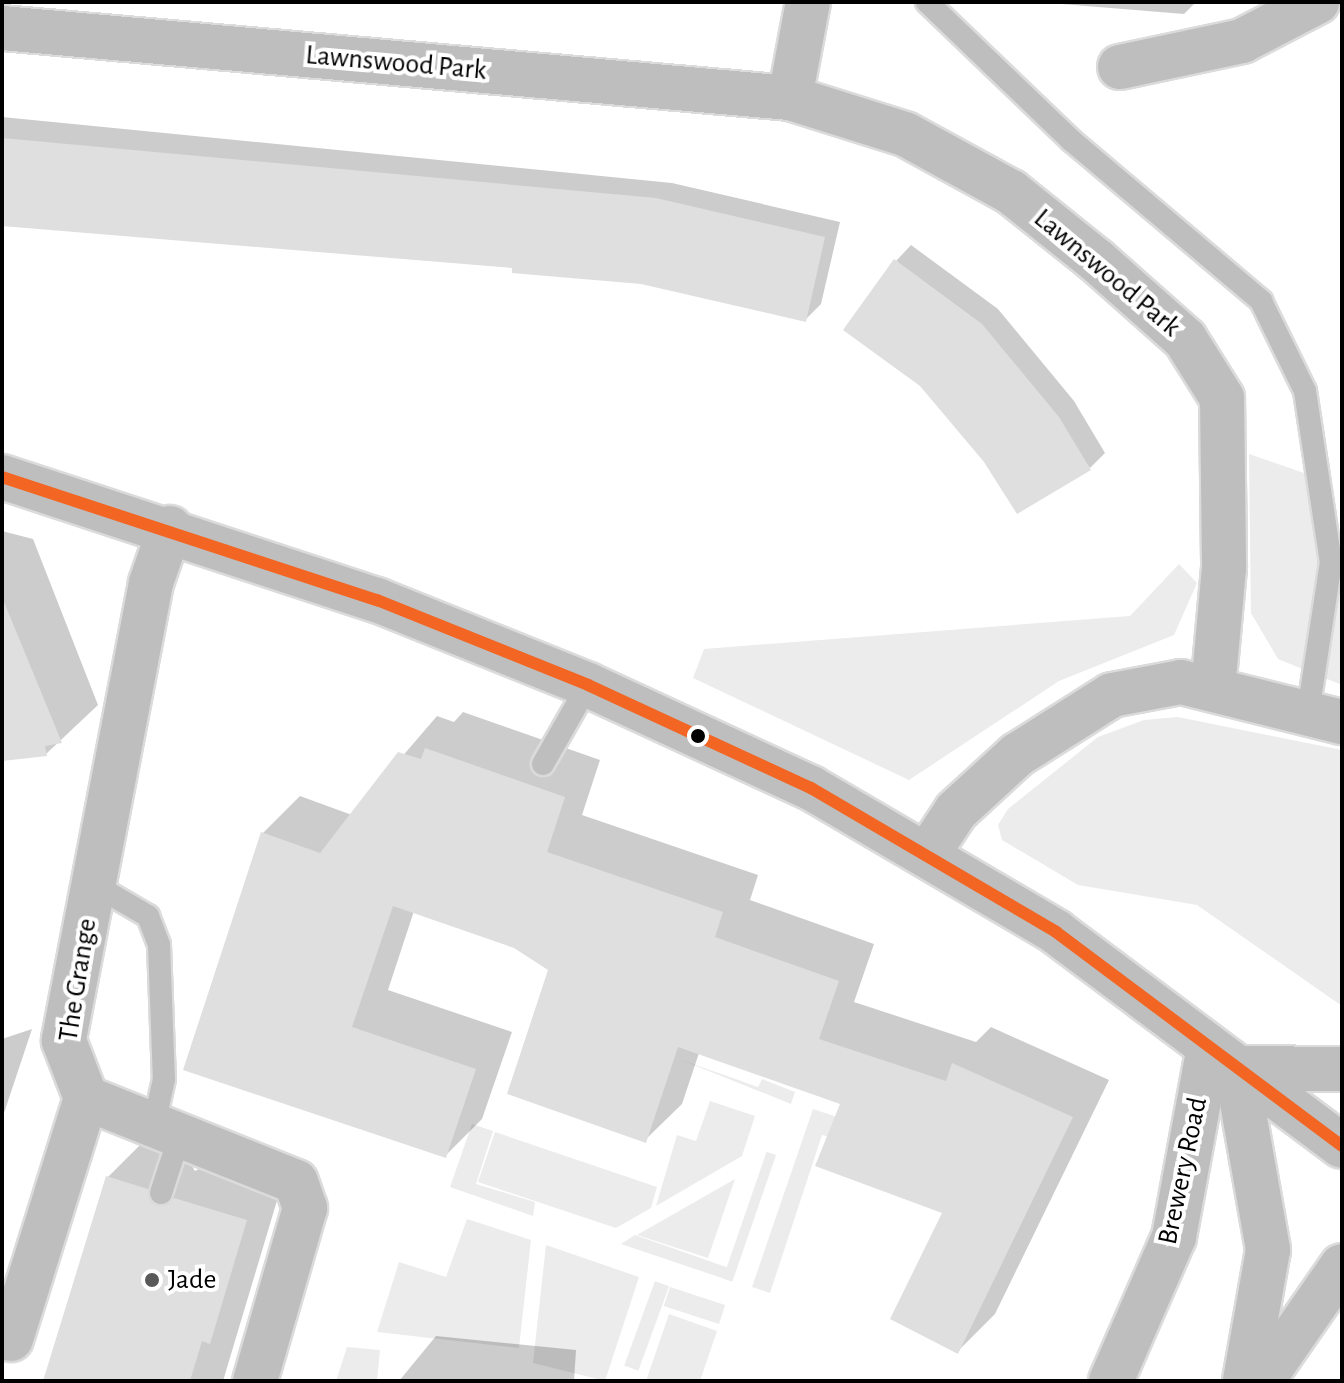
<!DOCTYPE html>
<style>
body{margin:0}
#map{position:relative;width:1344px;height:1383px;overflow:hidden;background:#fff;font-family:"Alegreya Sans",sans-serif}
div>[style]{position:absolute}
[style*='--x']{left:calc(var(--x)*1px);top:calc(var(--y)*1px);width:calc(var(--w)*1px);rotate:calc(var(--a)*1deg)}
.green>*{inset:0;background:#ececec;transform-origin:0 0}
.shadow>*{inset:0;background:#0003}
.building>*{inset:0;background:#dfdfdf}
.roads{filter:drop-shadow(2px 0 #dbdbdb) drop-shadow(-2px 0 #dbdbdb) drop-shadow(0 2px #dbdbdb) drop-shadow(0 -2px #dbdbdb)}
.service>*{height:22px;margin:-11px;padding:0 11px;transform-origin:11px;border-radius:11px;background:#bebebe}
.minor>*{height:44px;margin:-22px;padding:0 22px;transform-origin:22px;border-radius:22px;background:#bebebe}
.tertiary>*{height:44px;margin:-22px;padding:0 22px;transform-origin:22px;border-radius:22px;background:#bebebe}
.trunk>*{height:44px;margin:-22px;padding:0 22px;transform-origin:22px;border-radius:22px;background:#bebebe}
.bus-1>*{height:12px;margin:-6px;padding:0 6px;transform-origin:6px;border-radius:6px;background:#f26522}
.dots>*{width:22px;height:22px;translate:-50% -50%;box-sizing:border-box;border:4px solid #fff;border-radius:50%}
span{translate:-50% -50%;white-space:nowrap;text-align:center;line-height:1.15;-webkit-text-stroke:8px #fff;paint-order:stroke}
.street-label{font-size:28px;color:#000}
.poi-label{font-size:28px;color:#000}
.left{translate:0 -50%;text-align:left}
.frame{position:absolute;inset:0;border:4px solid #000;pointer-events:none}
</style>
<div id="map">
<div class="green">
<i style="clip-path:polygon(1249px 454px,1313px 476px,1318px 558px,1342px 563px,1342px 685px,1278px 659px,1251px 613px)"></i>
<i style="clip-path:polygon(1179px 564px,1197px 583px,1174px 635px,1059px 681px,909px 780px,693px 678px,704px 649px,1130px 616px)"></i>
<i style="clip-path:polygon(1178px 717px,1342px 750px,1342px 1006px,1197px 905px,1078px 885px,1002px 840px,998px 825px,1008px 809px,1098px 737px,1144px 720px)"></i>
<i style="clip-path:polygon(679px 1059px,758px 1087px,762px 1079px,795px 1092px,791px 1104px)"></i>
<i style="clip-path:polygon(710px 1101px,755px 1116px,742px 1156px,656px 1206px,677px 1135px,696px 1141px)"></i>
<i style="clip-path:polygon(813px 1109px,837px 1117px,830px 1137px,822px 1135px,770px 1293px,752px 1287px)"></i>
<i style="clip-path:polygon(472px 1124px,493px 1131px,476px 1184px,535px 1202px,533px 1216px,450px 1187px)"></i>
<i style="clip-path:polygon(495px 1132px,657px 1187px,651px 1208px,616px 1228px,478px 1182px)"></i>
<i style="left:776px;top:1155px;width:134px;height:10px;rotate:109deg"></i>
<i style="clip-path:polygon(735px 1179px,708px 1258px,637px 1235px)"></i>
<i style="clip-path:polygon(467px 1219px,531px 1240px,519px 1348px,377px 1332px,399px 1262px,446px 1277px)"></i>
<i style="clip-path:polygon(635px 1235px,729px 1268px,725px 1279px,621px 1244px)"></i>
<i style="clip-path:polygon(546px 1245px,639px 1277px,605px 1381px,533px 1363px)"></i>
<i style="left:655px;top:1281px;width:15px;height:90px;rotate:20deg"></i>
<i style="left:670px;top:1287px;width:58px;height:20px;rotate:18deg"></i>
<i style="clip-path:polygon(669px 1314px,717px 1331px,700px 1381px,646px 1381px)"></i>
<i style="clip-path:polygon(347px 1347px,380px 1350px,377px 1381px,336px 1381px)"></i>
</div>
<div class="shadow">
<i style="clip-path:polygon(1037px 2px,1196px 2px,1184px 14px)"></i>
<i style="clip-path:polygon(2px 117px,672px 183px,840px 222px,821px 304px,805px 320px,642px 282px,514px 266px,2px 221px)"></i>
<i style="clip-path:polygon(911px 245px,998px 309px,1074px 401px,1105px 453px,1090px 468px,896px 261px)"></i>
<i style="clip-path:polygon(2px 531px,33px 539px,98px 705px,46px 754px,2px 759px)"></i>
<i style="clip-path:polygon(463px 712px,600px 760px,582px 815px,758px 875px,750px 900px,874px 944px,854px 1002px,976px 1042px,991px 1027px,1109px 1080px,995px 1314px,958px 1351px,945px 1212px,842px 1102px,699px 1053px,682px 1104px,645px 1140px,550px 969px,514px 946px,414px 911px,388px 990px,512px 1032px,482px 1119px,445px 1156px,186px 1068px,263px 833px,300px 796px,352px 815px,437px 716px,454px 722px)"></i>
<i style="clip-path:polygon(32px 1029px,2px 1119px,2px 1039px)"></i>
<i style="clip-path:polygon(144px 1141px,184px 1153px,195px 1171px,212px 1162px,282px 1184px,223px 1381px,46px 1381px,107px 1178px)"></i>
<i style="clip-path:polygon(436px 1336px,576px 1350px,574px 1381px,399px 1381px)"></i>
</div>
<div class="building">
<i style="clip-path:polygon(2px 138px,656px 198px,825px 237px,806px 322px,641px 284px,512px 273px,512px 268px,2px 226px)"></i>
<i style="clip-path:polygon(894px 259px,982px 324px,1059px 417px,1091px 470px,1017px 514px,984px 462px,920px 386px,843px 330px)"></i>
<i style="clip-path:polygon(2px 597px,62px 743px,45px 746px,47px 756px,2px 761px)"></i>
<i style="clip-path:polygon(425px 748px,565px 797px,547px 852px,723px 912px,715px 937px,839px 981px,819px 1039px,946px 1081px,952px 1063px,1073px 1117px,958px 1354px,890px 1319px,942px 1213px,815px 1166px,840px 1104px,678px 1047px,646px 1143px,507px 1094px,548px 970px,514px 948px,393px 906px,352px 1027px,476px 1069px,446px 1158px,183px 1070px,261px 832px,320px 853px,398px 752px,421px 759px)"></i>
<i style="clip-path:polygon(106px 1176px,148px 1189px,157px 1206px,174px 1198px,247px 1220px,210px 1344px,202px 1341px,190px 1381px,43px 1381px)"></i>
</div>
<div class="roads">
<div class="service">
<i style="--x:927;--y:2;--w:201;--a:43.8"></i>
<i style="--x:1072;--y:141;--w:248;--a:40.2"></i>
<i style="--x:1261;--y:301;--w:100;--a:63.9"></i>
<i style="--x:1305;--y:391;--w:173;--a:81.4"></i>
<i style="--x:1331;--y:562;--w:152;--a:98.7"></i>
<i style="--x:543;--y:764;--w:91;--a:-60.3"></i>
<i style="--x:93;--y:884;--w:64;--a:30.2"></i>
<i style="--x:148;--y:916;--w:31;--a:69"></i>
<i style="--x:159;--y:945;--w:134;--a:87.9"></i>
<i style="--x:164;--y:1079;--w:51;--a:102.4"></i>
<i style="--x:161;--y:1193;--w:58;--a:-71.9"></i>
</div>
<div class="minor">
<i style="--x:2;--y:28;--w:791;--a:5.08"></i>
<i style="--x:790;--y:98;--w:121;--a:17.4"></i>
<i style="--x:905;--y:134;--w:121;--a:28.7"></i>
<i style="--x:1011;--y:192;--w:109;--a:38.7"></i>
<i style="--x:1096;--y:260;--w:119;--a:41.6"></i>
<i style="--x:1185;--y:339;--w:70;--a:57.9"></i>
<i style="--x:1222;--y:398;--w:170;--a:89.3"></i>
<i style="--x:1224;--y:568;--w:121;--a:95.2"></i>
<i style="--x:1120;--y:67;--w:125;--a:-12"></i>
<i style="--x:1242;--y:41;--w:85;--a:-27.5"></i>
<i style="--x:790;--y:98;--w:98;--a:-79.4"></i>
<i style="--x:170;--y:528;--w:58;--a:109.1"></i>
<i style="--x:151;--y:583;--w:466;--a:100.8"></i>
<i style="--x:64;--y:1041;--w:61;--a:68.9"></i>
<i style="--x:86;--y:1098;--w:226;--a:21.8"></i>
<i style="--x:296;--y:1182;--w:28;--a:71"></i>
<i style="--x:305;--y:1208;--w:180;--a:106.1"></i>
<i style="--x:11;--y:1339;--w:252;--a:-72.7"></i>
<i style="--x:1111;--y:1381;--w:157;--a:-66.4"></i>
<i style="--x:1174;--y:1237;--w:193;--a:-79.6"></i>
</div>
<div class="tertiary">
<i style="--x:929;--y:852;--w:49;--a:-56.6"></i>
<i style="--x:956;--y:811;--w:83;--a:-42.6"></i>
<i style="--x:1017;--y:755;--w:112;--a:-32.3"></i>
<i style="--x:1112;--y:695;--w:70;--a:-10.7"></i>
<i style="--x:1181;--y:682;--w:166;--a:14"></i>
</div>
<div class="trunk">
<i style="--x:2;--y:477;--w:395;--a:18.2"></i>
<i style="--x:377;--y:600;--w:227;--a:21.9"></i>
<i style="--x:588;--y:685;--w:246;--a:24.8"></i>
<i style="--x:811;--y:788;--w:284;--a:30.4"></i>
<i style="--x:1056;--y:932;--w:357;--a:36.8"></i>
<i style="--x:1236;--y:1068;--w:185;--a:80"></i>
<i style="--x:1268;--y:1250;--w:133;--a:100"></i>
<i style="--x:1236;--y:1068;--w:106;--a:0.5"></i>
<i style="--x:1262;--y:1381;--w:140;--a:-55.2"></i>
</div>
</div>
<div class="bus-1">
<i style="--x:2;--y:477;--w:395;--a:18.2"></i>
<i style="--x:377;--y:600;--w:227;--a:21.9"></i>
<i style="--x:588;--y:685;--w:246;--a:24.8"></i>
<i style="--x:811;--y:788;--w:284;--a:30.4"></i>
<i style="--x:1056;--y:932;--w:357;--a:36.8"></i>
</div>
<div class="dots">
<i style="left:698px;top:736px;background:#000"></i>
<i style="left:152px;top:1280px;background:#595959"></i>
</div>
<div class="street-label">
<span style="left:396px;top:63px;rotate:5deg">Lawnswood Park</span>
<span style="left:1107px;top:273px;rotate:40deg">Lawnswood Park</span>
<span style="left:78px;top:980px;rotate:-81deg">The Grange</span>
<span style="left:1183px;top:1171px;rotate:-78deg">Brewery Road</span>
</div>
<div class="poi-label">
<span class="left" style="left:168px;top:1280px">Jade</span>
</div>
<div class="frame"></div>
</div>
